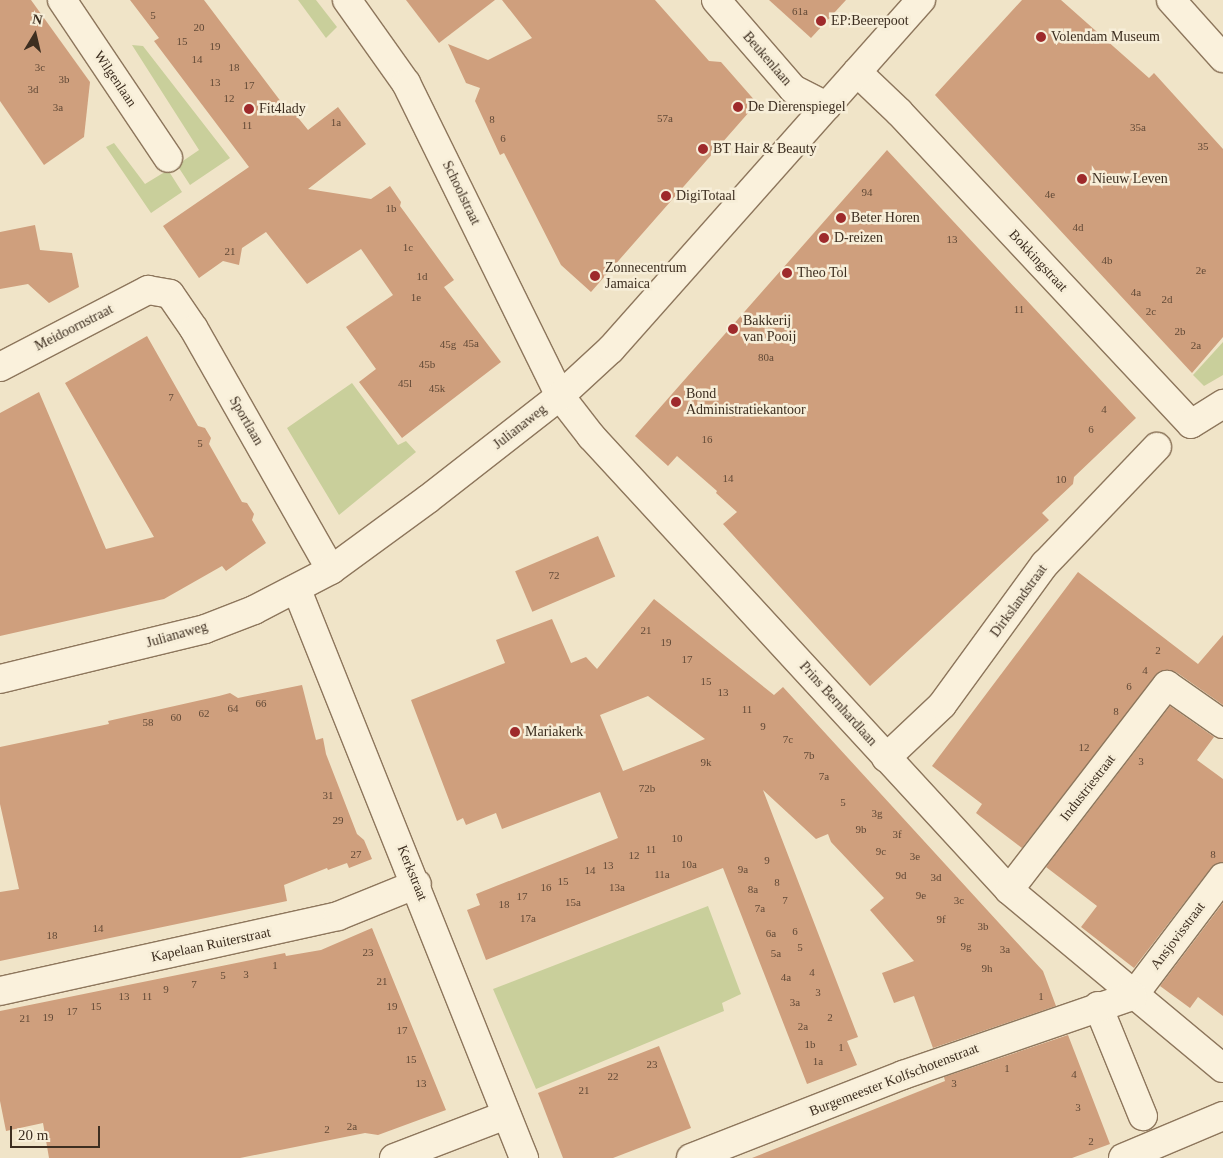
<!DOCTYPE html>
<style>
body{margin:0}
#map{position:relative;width:1223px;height:1158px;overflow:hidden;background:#f0e4c8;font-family:"Times New Roman",serif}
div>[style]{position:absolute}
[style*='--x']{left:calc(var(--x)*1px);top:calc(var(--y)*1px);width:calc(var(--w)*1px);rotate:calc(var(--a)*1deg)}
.green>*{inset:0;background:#c9cf9b}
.building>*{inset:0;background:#cf9f7d;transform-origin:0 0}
.roads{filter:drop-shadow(1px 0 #8d765c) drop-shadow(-1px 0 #8d765c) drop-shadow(0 1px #8d765c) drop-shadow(0 -1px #8d765c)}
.minor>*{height:28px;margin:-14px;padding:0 14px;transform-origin:14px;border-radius:14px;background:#faf1dc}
.secondary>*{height:28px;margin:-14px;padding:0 14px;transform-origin:14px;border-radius:14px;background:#faf1dc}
.dots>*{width:14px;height:14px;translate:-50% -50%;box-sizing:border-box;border:2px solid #f7eed8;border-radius:50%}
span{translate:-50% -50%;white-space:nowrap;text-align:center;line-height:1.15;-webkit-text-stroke:5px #f7eed8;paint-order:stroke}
.number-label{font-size:11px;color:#624a37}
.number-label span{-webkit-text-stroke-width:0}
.poi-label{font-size:14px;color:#3d2e20}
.left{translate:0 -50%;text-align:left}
.street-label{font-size:14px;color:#3d2e20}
.north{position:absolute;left:10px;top:10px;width:50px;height:50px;-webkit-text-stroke:4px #f7eed8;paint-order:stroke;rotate:9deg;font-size:14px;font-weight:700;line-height:20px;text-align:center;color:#3d2e20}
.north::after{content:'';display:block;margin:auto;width:18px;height:22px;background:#3d2e20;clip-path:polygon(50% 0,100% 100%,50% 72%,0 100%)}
.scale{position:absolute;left:10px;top:1126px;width:90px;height:22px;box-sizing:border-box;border:2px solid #3d2e20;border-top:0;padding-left:6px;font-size:15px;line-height:18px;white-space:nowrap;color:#3d2e20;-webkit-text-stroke:4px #f7eed8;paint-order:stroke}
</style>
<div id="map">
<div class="green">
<i style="clip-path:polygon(298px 0,316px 0,337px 27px,326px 38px)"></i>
<i style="clip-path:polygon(132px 45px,143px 46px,230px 158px,190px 185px,177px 165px,199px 150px)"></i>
<i style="clip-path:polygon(114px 143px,145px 184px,168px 170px,182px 192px,151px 213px,106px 147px)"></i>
<i style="clip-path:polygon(1223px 342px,1223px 375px,1204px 386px,1193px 375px)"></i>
<i style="clip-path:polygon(352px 383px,398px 445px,406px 441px,416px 452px,339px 515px,287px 428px)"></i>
<i style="clip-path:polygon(708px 906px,741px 994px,722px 1003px,724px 1011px,536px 1089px,493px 989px)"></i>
</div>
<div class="building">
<i style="clip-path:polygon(0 0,31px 0,90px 82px,84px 137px,44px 165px,0 101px)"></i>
<i style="clip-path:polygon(130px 0,204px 0,288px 111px,291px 109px,308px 130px,338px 107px,366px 144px,308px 189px,371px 199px,390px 186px,401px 202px,400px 206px,454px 280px,444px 287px,501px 362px,402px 438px,359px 382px,376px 369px,346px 327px,393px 295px,361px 249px,307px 284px,266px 232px,242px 248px,239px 265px,223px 261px,199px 278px,163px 226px,249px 167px,154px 41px,159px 38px)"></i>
<i style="clip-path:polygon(406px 0,495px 0,439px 43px)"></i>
<i style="clip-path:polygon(502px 0,655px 0,709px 61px,721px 62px,757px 103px,591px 292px,561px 265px,504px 153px,500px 155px,475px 101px,480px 88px,466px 83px,448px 44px,488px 60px,532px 38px)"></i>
<i style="clip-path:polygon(769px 0,846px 0,811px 38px)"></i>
<i style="clip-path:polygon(1022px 0,1061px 0,1149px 78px,1154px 73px,1223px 149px,1223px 337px,1192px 373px,935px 95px)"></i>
<i style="clip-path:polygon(887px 150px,1136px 418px,1074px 477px,1073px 484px,1042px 513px,1049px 520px,870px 686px,723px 524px,737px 512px,716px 493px,717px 491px,677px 456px,668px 466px,635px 436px)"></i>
<i style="clip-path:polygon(35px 225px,40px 250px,72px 253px,79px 287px,49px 303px,28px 284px,0 289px,0 232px)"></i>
<i style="clip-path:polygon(147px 336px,198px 426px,205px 428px,211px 438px,209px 444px,242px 502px,247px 503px,254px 514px,252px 520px,266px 543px,226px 571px,222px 566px,164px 599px,0 636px,0 413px,39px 392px,106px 549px,154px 537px,65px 383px)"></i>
<i style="left:598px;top:536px;width:44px;height:90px;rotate:67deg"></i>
<i style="clip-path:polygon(1078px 572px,1198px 664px,1223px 635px,1223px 705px,1176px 672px,1160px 671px,1022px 848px,976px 813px,982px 804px,932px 766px)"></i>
<i style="clip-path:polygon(evenodd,654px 599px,774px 695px,783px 687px,1043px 971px,1056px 1006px,933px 1048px,914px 996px,894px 1003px,882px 973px,914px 961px,870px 910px,884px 898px,831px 842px,828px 834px,816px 839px,763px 790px,858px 1037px,847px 1041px,857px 1065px,807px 1084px,723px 868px,486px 960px,467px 910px,480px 905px,476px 894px,618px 838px,600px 792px,502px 829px,496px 813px,466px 825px,463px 818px,457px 821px,411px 700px,505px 663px,496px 640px,552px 619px,571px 663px,586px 657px,597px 669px,654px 599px,648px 696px,705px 739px,623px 771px,600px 715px,648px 696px)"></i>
<i style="clip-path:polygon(302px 685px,316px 740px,323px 738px,326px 754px,357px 834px,364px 840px,372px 859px,349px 868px,347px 863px,328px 870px,327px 868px,284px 885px,287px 901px,0 961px,0 892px,19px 889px,0 804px,0 747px,109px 724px,108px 721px,219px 696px,230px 693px,238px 698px)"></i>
<i style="clip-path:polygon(1170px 706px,1214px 737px,1197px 760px,1223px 779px,1223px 862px,1211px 868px,1134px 968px,1081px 927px,1097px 906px,1046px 867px)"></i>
<i style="clip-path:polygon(1223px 903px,1223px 1016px,1198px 997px,1190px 1008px,1160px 986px)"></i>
<i style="clip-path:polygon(372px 928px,446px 1110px,378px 1135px,365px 1133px,240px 1158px,49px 1158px,43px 1123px,6px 1131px,0 1101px,0 1011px,285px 953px,286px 956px,321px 950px)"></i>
<i style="clip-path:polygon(1068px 1035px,1110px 1144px,1072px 1158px,752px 1158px,940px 1083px,945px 1081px,944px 1077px)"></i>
<i style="clip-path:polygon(659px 1046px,691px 1128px,613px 1158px,563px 1158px,538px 1093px)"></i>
</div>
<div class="roads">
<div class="minor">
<i style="--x:62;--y:0;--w:190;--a:56.1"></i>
<i style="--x:347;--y:0;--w:102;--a:54.6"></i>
<i style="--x:406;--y:83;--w:349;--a:63.8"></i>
<i style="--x:560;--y:396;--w:51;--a:52.2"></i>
<i style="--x:591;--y:436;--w:617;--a:47.36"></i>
<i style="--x:1009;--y:890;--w:278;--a:39.8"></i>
<i style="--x:716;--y:0;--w:118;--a:49.1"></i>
<i style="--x:793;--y:89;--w:38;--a:27"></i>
<i style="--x:1171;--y:0;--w:78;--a:48.1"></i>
<i style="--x:857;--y:72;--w:58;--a:43.6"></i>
<i style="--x:899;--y:112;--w:427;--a:46.9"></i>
<i style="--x:1191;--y:424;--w:38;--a:-32"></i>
<i style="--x:0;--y:367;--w:167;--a:-27.5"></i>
<i style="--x:148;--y:290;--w:22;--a:10"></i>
<i style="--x:170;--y:294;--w:42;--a:55.6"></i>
<i style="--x:194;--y:329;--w:277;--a:60.4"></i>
<i style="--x:297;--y:590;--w:612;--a:68.22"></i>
<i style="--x:886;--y:758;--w:77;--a:-43.4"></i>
<i style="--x:942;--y:705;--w:175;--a:-53.9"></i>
<i style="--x:1045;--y:564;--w:162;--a:-46.3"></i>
<i style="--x:1009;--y:890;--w:259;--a:-52.4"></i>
<i style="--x:1167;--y:685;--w:68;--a:34.9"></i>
<i style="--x:0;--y:991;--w:346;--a:-12.5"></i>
<i style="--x:338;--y:916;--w:85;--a:-22.1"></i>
<i style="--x:1133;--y:996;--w:149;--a:-52.9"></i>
<i style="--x:1098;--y:1006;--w:119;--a:67.8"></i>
<i style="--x:394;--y:1158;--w:120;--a:-21"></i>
<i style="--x:691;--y:1158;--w:228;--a:-21.4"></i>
<i style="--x:903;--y:1075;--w:243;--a:-19"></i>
<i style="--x:1123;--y:1158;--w:108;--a:-22.8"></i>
</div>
<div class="secondary">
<i style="--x:0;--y:679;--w:211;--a:-13.7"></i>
<i style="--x:205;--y:629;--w:53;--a:-21.2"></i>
<i style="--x:254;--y:610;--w:87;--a:-27.5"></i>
<i style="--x:331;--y:570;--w:120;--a:-36.2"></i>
<i style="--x:428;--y:499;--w:167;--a:-38"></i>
<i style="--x:560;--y:396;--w:69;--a:-42.7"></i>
<i style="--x:611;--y:349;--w:467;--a:-48.4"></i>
</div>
</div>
<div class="dots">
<i style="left:821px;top:21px;background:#9e2a2b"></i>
<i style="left:1041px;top:37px;background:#9e2a2b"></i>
<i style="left:738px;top:107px;background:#9e2a2b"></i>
<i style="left:249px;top:109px;background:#9e2a2b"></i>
<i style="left:703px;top:149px;background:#9e2a2b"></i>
<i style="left:1082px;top:179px;background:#9e2a2b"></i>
<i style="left:666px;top:196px;background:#9e2a2b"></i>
<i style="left:841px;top:218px;background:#9e2a2b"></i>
<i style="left:824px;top:238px;background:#9e2a2b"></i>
<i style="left:787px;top:273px;background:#9e2a2b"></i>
<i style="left:595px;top:276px;background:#9e2a2b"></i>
<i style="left:733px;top:329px;background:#9e2a2b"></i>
<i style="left:676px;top:402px;background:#9e2a2b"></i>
<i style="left:515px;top:732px;background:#9e2a2b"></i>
</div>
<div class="number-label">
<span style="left:800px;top:11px">61a</span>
<span style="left:153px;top:15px">5</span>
<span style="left:199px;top:27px">20</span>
<span style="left:182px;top:41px">15</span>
<span style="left:215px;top:46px">19</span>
<span style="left:197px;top:59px">14</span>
<span style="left:40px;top:67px">3c</span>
<span style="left:234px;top:67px">18</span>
<span style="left:64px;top:79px">3b</span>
<span style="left:215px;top:82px">13</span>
<span style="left:249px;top:85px">17</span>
<span style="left:33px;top:89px">3d</span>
<span style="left:229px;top:98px">12</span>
<span style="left:58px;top:107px">3a</span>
<span style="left:665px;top:118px">57a</span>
<span style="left:492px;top:119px">8</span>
<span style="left:336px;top:122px">1a</span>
<span style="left:247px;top:125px">11</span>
<span style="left:1138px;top:127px">35a</span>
<span style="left:503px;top:138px">6</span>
<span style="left:1203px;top:146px">35</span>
<span style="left:867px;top:192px">94</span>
<span style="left:1050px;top:194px">4e</span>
<span style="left:391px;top:208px">1b</span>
<span style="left:1078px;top:227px">4d</span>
<span style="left:952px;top:239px">13</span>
<span style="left:408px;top:247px">1c</span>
<span style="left:230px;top:251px">21</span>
<span style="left:1107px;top:260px">4b</span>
<span style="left:1201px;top:270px">2e</span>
<span style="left:422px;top:276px">1d</span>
<span style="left:1136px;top:292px">4a</span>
<span style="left:416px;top:297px">1e</span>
<span style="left:1167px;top:299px">2d</span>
<span style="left:1019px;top:309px">11</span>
<span style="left:1151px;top:311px">2c</span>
<span style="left:1180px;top:331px">2b</span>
<span style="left:471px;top:343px">45a</span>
<span style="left:448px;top:344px">45g</span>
<span style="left:1196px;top:345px">2a</span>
<span style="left:766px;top:357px">80a</span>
<span style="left:427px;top:364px">45b</span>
<span style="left:405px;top:383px">45l</span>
<span style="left:437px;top:388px">45k</span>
<span style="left:171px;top:397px">7</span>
<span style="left:1104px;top:409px">4</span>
<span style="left:1091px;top:429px">6</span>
<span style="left:707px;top:439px">16</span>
<span style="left:200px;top:443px">5</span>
<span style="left:728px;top:478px">14</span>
<span style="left:1061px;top:479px">10</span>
<span style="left:554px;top:575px">72</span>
<span style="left:646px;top:630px">21</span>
<span style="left:666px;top:642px">19</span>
<span style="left:1158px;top:650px">2</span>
<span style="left:687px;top:659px">17</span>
<span style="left:1145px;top:670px">4</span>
<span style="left:706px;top:681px">15</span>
<span style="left:1129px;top:686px">6</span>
<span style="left:723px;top:692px">13</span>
<span style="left:261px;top:703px">66</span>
<span style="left:233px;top:708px">64</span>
<span style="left:747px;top:709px">11</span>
<span style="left:1116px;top:711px">8</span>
<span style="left:204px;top:713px">62</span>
<span style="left:176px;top:717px">60</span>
<span style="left:148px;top:722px">58</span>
<span style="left:763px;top:726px">9</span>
<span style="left:788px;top:739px">7c</span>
<span style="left:1084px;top:747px">12</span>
<span style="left:809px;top:755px">7b</span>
<span style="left:1141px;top:761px">3</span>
<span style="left:706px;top:762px">9k</span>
<span style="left:824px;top:776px">7a</span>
<span style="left:647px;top:788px">72b</span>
<span style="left:328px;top:795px">31</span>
<span style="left:843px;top:802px">5</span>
<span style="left:877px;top:813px">3g</span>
<span style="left:338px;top:820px">29</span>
<span style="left:861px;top:829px">9b</span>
<span style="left:897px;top:834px">3f</span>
<span style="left:677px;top:838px">10</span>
<span style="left:651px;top:849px">11</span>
<span style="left:881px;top:851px">9c</span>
<span style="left:356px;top:854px">27</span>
<span style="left:1213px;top:854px">8</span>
<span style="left:634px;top:855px">12</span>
<span style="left:915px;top:856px">3e</span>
<span style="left:767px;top:860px">9</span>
<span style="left:689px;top:864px">10a</span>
<span style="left:608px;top:865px">13</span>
<span style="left:743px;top:869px">9a</span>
<span style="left:590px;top:870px">14</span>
<span style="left:662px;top:874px">11a</span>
<span style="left:901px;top:875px">9d</span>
<span style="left:936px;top:877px">3d</span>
<span style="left:563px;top:881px">15</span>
<span style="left:777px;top:882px">8</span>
<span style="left:546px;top:887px">16</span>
<span style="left:617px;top:887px">13a</span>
<span style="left:753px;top:889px">8a</span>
<span style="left:921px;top:895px">9e</span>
<span style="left:522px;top:896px">17</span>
<span style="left:785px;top:900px">7</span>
<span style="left:959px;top:900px">3c</span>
<span style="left:573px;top:902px">15a</span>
<span style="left:504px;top:904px">18</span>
<span style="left:760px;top:908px">7a</span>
<span style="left:528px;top:918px">17a</span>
<span style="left:941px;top:919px">9f</span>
<span style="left:983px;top:926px">3b</span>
<span style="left:98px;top:928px">14</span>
<span style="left:795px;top:931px">6</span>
<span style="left:771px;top:933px">6a</span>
<span style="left:52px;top:935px">18</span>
<span style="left:966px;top:946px">9g</span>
<span style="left:800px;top:947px">5</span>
<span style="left:1005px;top:949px">3a</span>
<span style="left:368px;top:952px">23</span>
<span style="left:776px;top:953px">5a</span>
<span style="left:275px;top:965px">1</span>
<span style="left:987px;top:968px">9h</span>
<span style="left:812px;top:972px">4</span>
<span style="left:246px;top:974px">3</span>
<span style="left:223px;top:975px">5</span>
<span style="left:786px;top:977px">4a</span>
<span style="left:382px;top:981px">21</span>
<span style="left:194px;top:984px">7</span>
<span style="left:166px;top:989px">9</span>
<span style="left:818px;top:992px">3</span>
<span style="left:124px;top:996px">13</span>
<span style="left:147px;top:996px">11</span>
<span style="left:1041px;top:996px">1</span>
<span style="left:795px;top:1002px">3a</span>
<span style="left:96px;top:1006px">15</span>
<span style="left:392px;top:1006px">19</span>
<span style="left:72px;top:1011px">17</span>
<span style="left:48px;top:1017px">19</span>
<span style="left:830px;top:1017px">2</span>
<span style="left:25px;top:1018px">21</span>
<span style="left:803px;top:1026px">2a</span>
<span style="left:402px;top:1030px">17</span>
<span style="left:810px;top:1044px">1b</span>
<span style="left:841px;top:1047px">1</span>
<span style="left:411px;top:1059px">15</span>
<span style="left:818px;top:1061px">1a</span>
<span style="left:652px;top:1064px">23</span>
<span style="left:1007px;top:1068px">1</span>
<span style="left:1074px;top:1074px">4</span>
<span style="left:613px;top:1076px">22</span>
<span style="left:421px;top:1083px">13</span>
<span style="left:954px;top:1083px">3</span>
<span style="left:584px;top:1090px">21</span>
<span style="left:1078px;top:1107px">3</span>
<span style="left:352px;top:1126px">2a</span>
<span style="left:327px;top:1129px">2</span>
<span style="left:1091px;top:1141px">2</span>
</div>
<div class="poi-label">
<span class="left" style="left:831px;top:21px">EP:Beerepoot</span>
<span class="left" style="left:1051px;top:37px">Volendam Museum</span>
<span class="left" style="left:748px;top:107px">De Dierenspiegel</span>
<span class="left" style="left:259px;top:109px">Fit4lady</span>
<span class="left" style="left:713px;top:149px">BT Hair &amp; Beauty</span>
<span class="left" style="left:1092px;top:179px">Nieuw Leven</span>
<span class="left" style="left:676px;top:196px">DigiTotaal</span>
<span class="left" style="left:851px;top:218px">Beter Horen</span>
<span class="left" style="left:834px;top:238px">D-reizen</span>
<span class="left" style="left:605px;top:276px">Zonnecentrum<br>Jamaica</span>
<span class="left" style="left:797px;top:273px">Theo Tol</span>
<span class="left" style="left:743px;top:329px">Bakkerij<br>van Pooij</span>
<span class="left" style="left:686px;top:402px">Bond<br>Administratiekantoor</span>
<span class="left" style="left:525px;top:732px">Mariakerk</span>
</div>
<div class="street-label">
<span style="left:767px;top:59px;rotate:49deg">Beukenlaan</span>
<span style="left:115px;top:79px;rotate:56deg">Wilgenlaan</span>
<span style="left:461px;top:193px;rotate:64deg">Schoolstraat</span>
<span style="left:1038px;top:261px;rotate:47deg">Bokkingstraat</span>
<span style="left:74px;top:328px;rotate:-27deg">Meidoornstraat</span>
<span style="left:246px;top:421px;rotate:60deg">Sportlaan</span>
<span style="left:520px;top:427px;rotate:-38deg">Julianaweg</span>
<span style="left:1019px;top:601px;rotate:-54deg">Dirkslandstraat</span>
<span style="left:177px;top:635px;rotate:-16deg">Julianaweg</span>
<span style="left:838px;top:704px;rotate:48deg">Prins Bernhardlaan</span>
<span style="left:1088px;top:788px;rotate:-52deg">Industriestraat</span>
<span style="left:412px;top:873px;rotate:68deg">Kerkstraat</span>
<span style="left:1178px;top:936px;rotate:-53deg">Ansjovisstraat</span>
<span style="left:211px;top:945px;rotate:-12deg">Kapelaan Ruiterstraat</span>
<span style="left:894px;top:1080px;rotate:-21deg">Burgemeester Kolfschotenstraat</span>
</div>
<div class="north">N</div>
<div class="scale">20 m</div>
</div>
